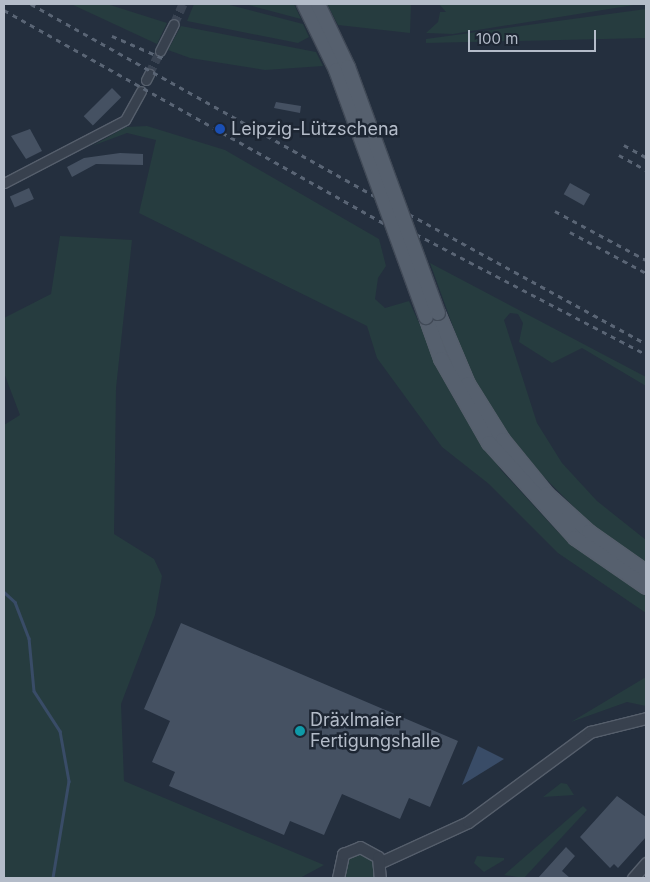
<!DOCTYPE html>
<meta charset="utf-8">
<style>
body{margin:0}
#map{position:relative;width:650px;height:882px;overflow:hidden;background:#242f3e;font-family:Inter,sans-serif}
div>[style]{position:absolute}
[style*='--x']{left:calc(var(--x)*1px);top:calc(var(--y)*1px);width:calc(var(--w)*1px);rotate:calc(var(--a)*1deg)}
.green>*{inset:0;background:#263c3f}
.water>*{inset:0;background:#394c67}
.stream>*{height:2.5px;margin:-1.25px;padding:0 1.25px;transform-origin:1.25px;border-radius:1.25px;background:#394c67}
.building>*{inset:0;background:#455162;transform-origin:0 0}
.minor-tunnel>*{height:9px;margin-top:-4.5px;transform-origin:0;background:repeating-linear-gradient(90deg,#3a4453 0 9px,transparent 0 13.5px)}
.roads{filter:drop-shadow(1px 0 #565f6c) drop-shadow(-1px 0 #565f6c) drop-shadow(0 1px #565f6c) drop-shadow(0 -1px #565f6c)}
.minor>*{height:9px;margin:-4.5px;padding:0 4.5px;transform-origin:4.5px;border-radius:4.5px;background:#38414e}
.tertiary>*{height:11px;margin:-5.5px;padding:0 5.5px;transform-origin:5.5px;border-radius:5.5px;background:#38414e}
.primary>*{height:14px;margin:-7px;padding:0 7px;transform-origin:7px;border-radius:7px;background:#56606e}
.rail>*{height:2.5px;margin-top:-1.25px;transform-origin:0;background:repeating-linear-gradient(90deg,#5a6575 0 5px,transparent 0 10px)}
.bridges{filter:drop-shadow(1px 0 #414a57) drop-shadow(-1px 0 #414a57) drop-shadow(0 1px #414a57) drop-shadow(0 -1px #414a57)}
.primary-bridge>*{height:14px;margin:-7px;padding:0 7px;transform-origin:7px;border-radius:7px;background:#56606e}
.dots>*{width:14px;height:14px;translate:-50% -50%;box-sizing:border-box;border:2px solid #1d2633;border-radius:50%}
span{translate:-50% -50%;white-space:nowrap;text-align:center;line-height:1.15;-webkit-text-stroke:5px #1d2633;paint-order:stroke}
.poi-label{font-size:18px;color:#b4bcc9}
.left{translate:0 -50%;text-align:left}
.frame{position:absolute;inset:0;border:5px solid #b4bcc9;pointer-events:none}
.scale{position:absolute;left:468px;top:30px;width:128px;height:22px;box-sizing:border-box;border:2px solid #b4bcc9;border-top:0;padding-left:6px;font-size:15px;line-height:18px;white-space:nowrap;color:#b4bcc9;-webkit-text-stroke:4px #1d2633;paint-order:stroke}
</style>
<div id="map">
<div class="green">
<i style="clip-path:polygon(71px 4px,107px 4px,167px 23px,157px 44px)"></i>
<i style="clip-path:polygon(194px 4px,226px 4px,303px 24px,309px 37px,298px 43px,187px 21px)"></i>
<i style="clip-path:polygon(245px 4px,294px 4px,301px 19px)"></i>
<i style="clip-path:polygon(327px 4px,411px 4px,410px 33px,338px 25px)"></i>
<i style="clip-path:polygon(439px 4px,640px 4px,453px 34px,426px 33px,438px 22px,440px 12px,446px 12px)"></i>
<i style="clip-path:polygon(646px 9px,646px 38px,426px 43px,426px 39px)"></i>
<i style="clip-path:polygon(181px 26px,316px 52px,323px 66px,265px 70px,190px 58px,168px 50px)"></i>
<i style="clip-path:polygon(147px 126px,225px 150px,379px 239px,386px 266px,378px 278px,375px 299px,385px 308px,409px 301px,454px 399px,501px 470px,558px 532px,646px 596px,646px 613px,558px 553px,489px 484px,442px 447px,377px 358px,367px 326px,139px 213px,156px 140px,127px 133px,92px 146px,126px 127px)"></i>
<i style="clip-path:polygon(60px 236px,132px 240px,116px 388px,114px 534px,154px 559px,162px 576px,155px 615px,121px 704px,124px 781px,324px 865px,300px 878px,4px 878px,4px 425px,20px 415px,4px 373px,4px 318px,51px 294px)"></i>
<i style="clip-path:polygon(430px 263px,646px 377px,646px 386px,582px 348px,552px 363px,519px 342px,523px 323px,518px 314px,510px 313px,504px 320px,537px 423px,562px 463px,597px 501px,646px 540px,646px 565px,591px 524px,542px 475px,502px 426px,469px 371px)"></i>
<i style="clip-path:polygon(646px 677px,646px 706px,627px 702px,571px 722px)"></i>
<i style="clip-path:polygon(561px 783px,567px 784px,574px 795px,543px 797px)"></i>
<i style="clip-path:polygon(583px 806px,587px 810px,524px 878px,504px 875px)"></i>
<i style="clip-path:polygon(356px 851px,373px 857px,377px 878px,341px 878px,341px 862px)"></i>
<i style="clip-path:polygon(477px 856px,504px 858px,504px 860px,484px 872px,474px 863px)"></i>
</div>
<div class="water">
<i style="clip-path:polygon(478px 746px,504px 759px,462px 785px)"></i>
</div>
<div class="stream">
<i style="--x:4;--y:592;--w:15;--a:42"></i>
<i style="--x:15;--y:602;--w:39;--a:69"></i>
<i style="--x:29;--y:638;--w:53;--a:84.6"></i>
<i style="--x:34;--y:691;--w:48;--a:57"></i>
<i style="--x:60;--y:731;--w:51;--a:79.8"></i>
<i style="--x:69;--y:781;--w:98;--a:99.4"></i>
</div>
<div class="building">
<i style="left:112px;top:88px;width:13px;height:40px;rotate:45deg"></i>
<i style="clip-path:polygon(276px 102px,301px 106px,300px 113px,274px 108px)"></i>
<i style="clip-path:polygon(30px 129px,42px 151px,26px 159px,11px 136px)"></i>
<i style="clip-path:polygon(120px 153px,143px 154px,143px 165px,96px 164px,72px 177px,67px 167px,84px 158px)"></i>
<i style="left:570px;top:183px;width:23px;height:13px;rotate:29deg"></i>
<i style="left:29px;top:188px;width:12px;height:21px;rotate:66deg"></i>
<i style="clip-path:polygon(181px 623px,458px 741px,430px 807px,409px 798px,400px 819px,342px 794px,324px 835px,290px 821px,284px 835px,169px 786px,175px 772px,152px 762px,170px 721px,144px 709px)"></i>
<i style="clip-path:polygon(617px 796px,646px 817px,646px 837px,618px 868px,614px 864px,610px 868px,580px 837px)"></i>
<i style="clip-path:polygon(566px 847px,575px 856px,562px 871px,570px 878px,538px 878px)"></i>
</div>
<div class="minor-tunnel">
<i style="--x:174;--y:24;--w:22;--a:-66"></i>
<i style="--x:149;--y:74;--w:25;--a:-64"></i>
</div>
<div class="roads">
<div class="minor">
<i style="--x:160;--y:51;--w:30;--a:-63"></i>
<i style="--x:146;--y:80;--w:7;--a:-63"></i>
<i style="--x:4;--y:183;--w:136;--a:-27.5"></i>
<i style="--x:125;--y:120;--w:33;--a:-61"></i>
</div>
<div class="tertiary">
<i style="--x:381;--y:862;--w:96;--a:-24.7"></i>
<i style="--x:468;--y:822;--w:152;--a:-36.4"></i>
<i style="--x:590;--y:732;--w:58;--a:-14"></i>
<i style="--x:338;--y:878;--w:25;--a:-78"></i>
<i style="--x:343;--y:854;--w:18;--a:-22"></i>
<i style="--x:360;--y:847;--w:21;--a:29"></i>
<i style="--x:378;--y:857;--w:21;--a:85"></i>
<i style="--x:633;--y:878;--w:20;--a:-49"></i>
</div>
<div class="primary">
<i style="--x:438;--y:313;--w:77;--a:67.1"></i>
<i style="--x:468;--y:384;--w:66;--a:58"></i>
<i style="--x:503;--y:440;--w:70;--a:50.8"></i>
<i style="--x:547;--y:494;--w:57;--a:42.1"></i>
<i style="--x:589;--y:532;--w:70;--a:35.1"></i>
<i style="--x:426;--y:317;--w:45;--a:70.3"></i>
<i style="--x:441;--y:359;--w:97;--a:60.3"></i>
<i style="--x:489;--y:443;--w:128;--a:47.8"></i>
<i style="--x:575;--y:538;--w:86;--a:34.6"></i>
</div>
</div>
<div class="rail">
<i style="--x:31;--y:4;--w:395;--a:29.2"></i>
<i style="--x:4;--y:10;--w:438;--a:29.3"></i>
<i style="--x:112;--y:36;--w:58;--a:23.5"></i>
<i style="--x:624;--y:145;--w:25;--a:29"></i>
<i style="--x:619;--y:155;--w:31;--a:29"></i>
<i style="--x:555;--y:211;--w:103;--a:28.3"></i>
<i style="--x:409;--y:214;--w:270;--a:28.7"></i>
<i style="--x:570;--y:232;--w:86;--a:28.3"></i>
<i style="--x:416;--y:234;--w:259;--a:27.6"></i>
</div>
<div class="bridges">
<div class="primary-bridge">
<i style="--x:304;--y:4;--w:73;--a:64.1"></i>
<i style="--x:336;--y:70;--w:263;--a:70"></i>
<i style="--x:318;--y:4;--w:70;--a:64.5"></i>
<i style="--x:348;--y:67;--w:262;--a:69.9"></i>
</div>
</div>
<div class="dots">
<i style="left:220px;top:129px;background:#1a4fb4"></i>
<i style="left:300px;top:731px;background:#0f9aa8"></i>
</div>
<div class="poi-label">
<span class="left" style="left:231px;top:129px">Leipzig-Lützschena</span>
<span class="left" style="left:310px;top:731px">Dräxlmaier<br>Fertigungshalle</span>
</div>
<div class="frame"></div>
<div class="scale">100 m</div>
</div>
